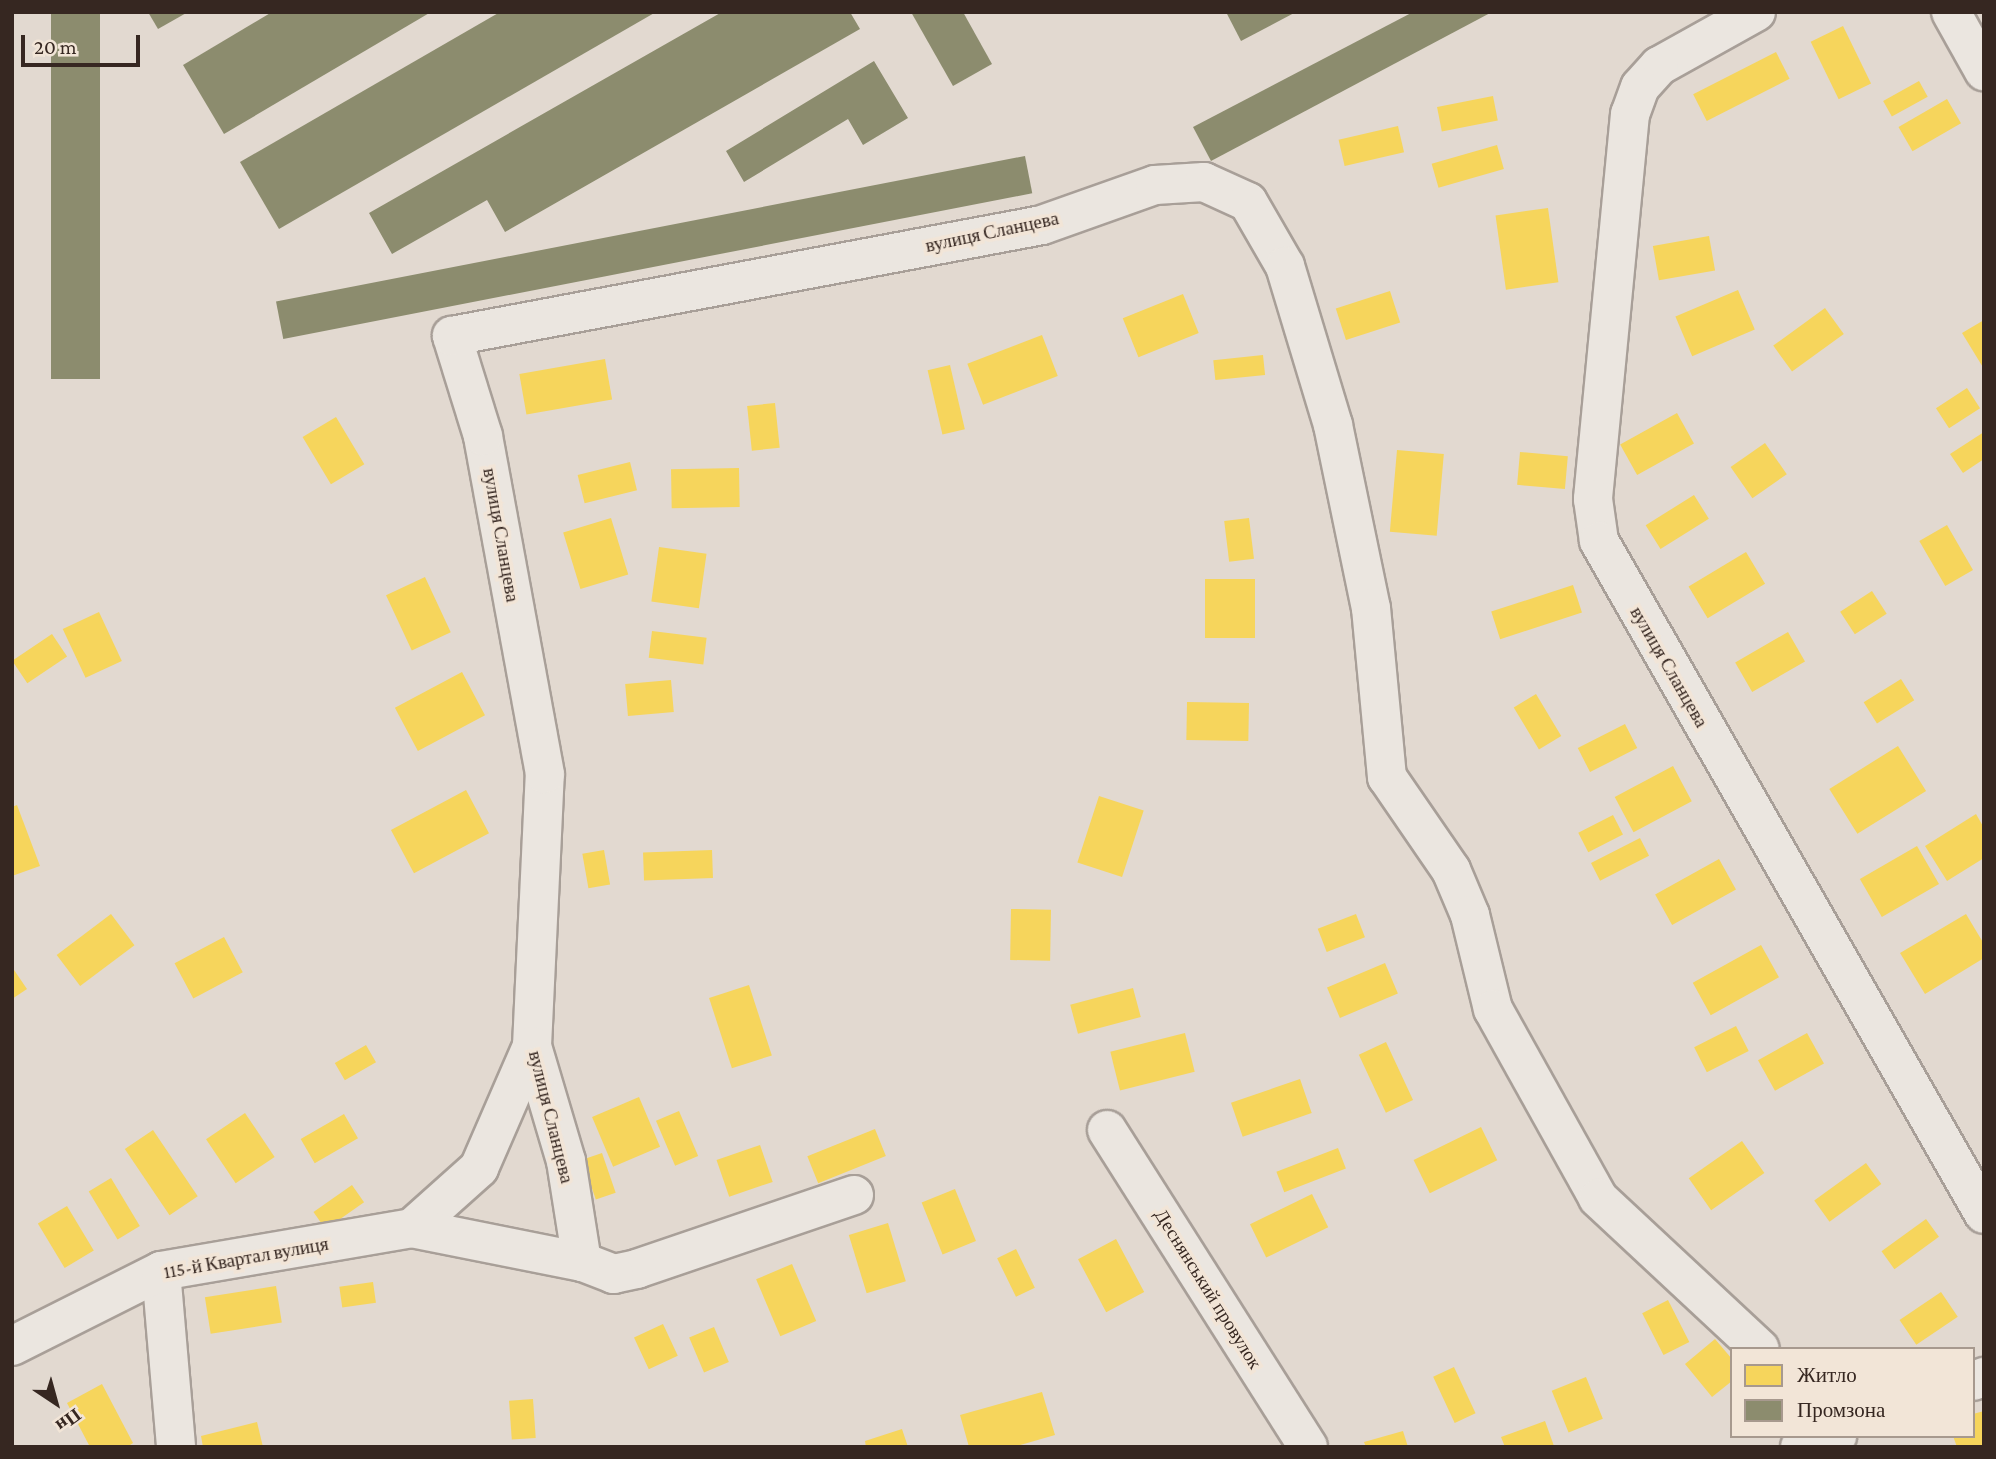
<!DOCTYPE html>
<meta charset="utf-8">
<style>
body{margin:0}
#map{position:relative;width:1996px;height:1459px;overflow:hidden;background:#e2d9d0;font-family:"Crimson Pro",serif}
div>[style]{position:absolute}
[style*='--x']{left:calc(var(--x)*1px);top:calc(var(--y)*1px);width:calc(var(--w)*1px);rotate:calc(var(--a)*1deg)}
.homes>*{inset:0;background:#f6d55c;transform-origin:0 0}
.industry>*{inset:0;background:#8c8c6e;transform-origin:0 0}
.roads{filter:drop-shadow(2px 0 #a89f98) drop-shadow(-2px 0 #a89f98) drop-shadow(0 2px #a89f98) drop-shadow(0 -2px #a89f98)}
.minor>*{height:38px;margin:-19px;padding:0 19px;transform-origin:19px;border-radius:19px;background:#ebe6e0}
span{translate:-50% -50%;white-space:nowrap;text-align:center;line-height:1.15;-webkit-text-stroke:7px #f2e5d7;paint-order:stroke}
.street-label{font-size:19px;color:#362721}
.frame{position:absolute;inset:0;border:14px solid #362721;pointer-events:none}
.legend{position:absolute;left:1730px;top:1347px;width:245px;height:91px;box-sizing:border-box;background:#f2e5d7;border:2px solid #a7998e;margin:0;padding:9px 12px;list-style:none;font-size:21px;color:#362721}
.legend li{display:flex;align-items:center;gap:14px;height:35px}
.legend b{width:35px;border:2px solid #a7998e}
.north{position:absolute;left:21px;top:1368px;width:70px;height:70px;-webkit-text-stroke:5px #f2e5d7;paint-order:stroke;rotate:144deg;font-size:19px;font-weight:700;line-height:28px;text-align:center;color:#362721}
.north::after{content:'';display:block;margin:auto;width:24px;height:32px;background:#362721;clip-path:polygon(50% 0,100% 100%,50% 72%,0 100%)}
.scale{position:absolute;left:21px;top:35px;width:119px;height:32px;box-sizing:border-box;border:4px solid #362721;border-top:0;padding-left:9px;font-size:21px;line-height:24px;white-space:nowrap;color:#362721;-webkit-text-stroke:5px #f2e5d7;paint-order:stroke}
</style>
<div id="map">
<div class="homes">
<i style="left:1843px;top:26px;width:64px;height:36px;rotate:64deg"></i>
<i style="left:1776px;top:52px;width:30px;height:93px;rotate:63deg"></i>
<i style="left:1919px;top:81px;width:18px;height:41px;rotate:61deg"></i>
<i style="left:1493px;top:96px;width:25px;height:57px;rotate:79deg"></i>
<i style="left:1947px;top:99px;width:28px;height:56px;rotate:60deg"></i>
<i style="left:1398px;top:126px;width:27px;height:61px;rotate:77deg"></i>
<i style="left:1497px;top:145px;width:25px;height:68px;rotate:74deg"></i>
<i style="left:1548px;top:208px;width:75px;height:53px;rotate:82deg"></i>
<i style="left:1709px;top:236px;width:35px;height:57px;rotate:80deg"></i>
<i style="left:1738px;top:290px;width:43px;height:68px;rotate:67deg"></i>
<i style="left:1390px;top:291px;width:33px;height:57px;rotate:72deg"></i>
<i style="left:1183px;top:294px;width:42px;height:65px;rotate:68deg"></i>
<i style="left:1825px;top:308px;width:32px;height:64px;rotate:54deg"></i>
<i style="clip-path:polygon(1984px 320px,1984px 369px,1962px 333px)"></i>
<i style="left:1042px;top:335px;width:44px;height:80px;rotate:69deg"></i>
<i style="left:1263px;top:355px;width:20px;height:50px;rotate:84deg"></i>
<i style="left:605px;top:359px;width:41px;height:87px;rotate:80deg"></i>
<i style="left:950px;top:365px;width:66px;height:23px;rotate:77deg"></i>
<i style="left:1967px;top:388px;width:24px;height:37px;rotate:57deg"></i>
<i style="left:775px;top:403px;width:45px;height:28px;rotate:84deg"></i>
<i style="left:1677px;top:413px;width:35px;height:65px;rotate:61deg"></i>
<i style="left:336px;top:417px;width:55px;height:39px;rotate:59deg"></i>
<i style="clip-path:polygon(1984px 432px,1984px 459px,1963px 473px,1950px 454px)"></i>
<i style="left:1765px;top:443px;width:38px;height:42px;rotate:55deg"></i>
<i style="left:1397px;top:450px;width:47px;height:82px;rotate:5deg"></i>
<i style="left:1520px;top:452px;width:48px;height:33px;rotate:5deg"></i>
<i style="left:630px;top:462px;width:29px;height:54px;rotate:76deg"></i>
<i style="left:739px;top:468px;width:39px;height:68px;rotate:89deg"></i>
<i style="left:1694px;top:495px;width:28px;height:57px;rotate:58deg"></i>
<i style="left:611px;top:518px;width:59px;height:50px;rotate:73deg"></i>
<i style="left:1249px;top:518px;width:41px;height:25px;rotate:83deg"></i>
<i style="left:1947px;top:525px;width:52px;height:32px;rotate:60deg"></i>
<i style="left:659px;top:547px;width:48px;height:55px;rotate:8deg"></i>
<i style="left:1746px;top:552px;width:37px;height:67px;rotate:59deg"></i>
<i style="left:425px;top:577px;width:61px;height:43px;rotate:65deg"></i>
<i style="left:1205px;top:579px;width:50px;height:59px"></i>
<i style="left:1573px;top:585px;width:29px;height:86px;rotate:72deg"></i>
<i style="left:1872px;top:591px;width:27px;height:38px;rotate:57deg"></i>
<i style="left:99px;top:612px;width:54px;height:40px;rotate:65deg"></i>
<i style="left:652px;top:631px;width:55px;height:27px;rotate:7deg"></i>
<i style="left:1788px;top:632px;width:34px;height:61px;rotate:60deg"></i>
<i style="left:52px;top:634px;width:27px;height:48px;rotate:56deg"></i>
<i style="left:462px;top:672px;width:49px;height:76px;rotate:62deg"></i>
<i style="left:1901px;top:679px;width:25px;height:44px;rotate:58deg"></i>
<i style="left:671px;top:680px;width:32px;height:46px;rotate:85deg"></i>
<i style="left:1536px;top:694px;width:49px;height:26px;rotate:59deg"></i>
<i style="left:1187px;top:702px;width:62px;height:38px;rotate:1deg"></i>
<i style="left:1625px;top:724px;width:27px;height:53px;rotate:63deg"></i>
<i style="left:1898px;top:746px;width:53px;height:81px;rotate:58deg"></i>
<i style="left:1673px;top:766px;width:40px;height:66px;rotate:62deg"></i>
<i style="left:466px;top:790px;width:49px;height:85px;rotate:62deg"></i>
<i style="left:1099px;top:796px;width:47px;height:70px;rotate:18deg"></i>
<i style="clip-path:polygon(17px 805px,40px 866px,12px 876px,12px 807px)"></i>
<i style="clip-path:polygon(1976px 814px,1984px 828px,1984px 858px,1947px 881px,1925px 846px)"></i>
<i style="left:1613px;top:815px;width:22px;height:39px;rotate:63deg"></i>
<i style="left:1640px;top:838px;width:20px;height:55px;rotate:63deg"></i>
<i style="left:1917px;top:846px;width:44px;height:66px;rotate:60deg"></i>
<i style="left:604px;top:850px;width:35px;height:22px;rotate:80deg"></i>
<i style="left:712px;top:850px;width:28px;height:69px;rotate:88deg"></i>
<i style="left:1719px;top:859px;width:35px;height:73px;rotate:61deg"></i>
<i style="left:1011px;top:909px;width:40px;height:51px;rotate:1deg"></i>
<i style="left:111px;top:914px;width:39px;height:68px;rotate:53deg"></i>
<i style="left:1356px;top:914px;width:25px;height:41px;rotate:69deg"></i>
<i style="clip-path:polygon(1966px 914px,1984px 944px,1984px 958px,1925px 994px,1900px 953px)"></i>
<i style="left:224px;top:937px;width:40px;height:56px;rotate:62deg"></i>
<i style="left:1761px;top:945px;width:37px;height:78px;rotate:61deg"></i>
<i style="left:1385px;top:963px;width:33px;height:63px;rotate:67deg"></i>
<i style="clip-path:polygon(12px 967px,27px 989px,12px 999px)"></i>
<i style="left:749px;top:985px;width:74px;height:42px;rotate:72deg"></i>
<i style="left:1133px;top:988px;width:30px;height:65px;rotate:75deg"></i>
<i style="left:1736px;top:1026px;width:28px;height:47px;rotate:63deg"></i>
<i style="left:1185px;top:1033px;width:40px;height:77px;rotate:76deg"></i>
<i style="left:1807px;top:1033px;width:35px;height:56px;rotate:61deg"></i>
<i style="left:1386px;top:1042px;width:64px;height:30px;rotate:65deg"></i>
<i style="left:366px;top:1045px;width:20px;height:36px;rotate:60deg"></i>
<i style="left:1300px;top:1079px;width:36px;height:73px;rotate:71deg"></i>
<i style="left:639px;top:1097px;width:54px;height:51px;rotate:67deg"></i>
<i style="left:679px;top:1111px;width:49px;height:25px;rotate:67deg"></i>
<i style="left:245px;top:1113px;width:53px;height:47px;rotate:56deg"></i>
<i style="left:344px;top:1114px;width:28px;height:50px;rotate:60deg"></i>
<i style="left:1481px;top:1127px;width:37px;height:75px;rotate:64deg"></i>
<i style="left:875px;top:1129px;width:29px;height:73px;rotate:68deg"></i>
<i style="left:153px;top:1130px;width:80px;height:34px;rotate:56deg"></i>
<i style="left:1742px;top:1141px;width:39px;height:65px;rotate:55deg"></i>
<i style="left:760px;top:1145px;width:39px;height:46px;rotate:71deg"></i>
<i style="left:1338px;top:1148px;width:22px;height:66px;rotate:69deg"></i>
<i style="left:602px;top:1153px;width:42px;height:21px;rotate:71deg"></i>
<i style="left:1866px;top:1163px;width:26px;height:64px;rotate:54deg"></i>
<i style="left:111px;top:1178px;width:56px;height:26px;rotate:59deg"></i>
<i style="left:352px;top:1185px;width:21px;height:47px;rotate:55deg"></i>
<i style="left:955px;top:1189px;width:56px;height:36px;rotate:68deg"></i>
<i style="left:1312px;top:1194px;width:37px;height:69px;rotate:64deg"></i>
<i style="left:67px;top:1206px;width:52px;height:34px;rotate:59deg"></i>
<i style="left:1926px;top:1219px;width:22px;height:55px;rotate:54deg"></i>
<i style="left:888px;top:1223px;width:61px;height:41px;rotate:73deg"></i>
<i style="left:1116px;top:1239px;width:60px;height:43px;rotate:62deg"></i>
<i style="left:1016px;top:1249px;width:43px;height:21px;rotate:64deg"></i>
<i style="left:792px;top:1264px;width:62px;height:39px;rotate:67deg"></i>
<i style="left:373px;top:1282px;width:21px;height:34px;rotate:82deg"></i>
<i style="left:276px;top:1286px;width:37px;height:72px;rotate:81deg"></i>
<i style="left:1941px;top:1292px;width:30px;height:50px;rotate:56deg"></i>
<i style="left:1668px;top:1300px;width:47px;height:29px;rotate:63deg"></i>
<i style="left:663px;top:1324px;width:35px;height:32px;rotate:65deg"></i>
<i style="left:714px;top:1327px;width:38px;height:27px;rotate:67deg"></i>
<i style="clip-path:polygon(1715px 1339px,1732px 1359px,1732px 1381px,1712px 1397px,1685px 1364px)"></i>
<i style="left:1454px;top:1367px;width:51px;height:23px;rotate:65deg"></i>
<i style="left:1586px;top:1377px;width:45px;height:37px;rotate:68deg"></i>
<i style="clip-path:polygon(102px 1384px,133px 1443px,127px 1447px,90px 1447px,67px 1403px)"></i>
<i style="clip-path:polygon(1042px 1392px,1055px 1435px,1013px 1447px,969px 1447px,960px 1415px)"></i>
<i style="left:533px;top:1399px;width:39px;height:24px;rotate:86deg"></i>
<i style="clip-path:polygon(1984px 1411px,1984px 1447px,1957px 1447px,1953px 1436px,1973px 1436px,1973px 1414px)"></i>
<i style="clip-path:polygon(1545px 1421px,1554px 1446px,1505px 1447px,1501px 1437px)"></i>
<i style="clip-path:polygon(257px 1422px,263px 1447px,203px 1447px,201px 1436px)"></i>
<i style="clip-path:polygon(902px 1429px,908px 1447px,866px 1447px,865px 1441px)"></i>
<i style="clip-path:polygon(1403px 1431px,1408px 1447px,1366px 1447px,1364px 1442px)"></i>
</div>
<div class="industry">
<i style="left:51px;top:12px;width:49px;height:367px"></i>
<i style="clip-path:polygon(148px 12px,188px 12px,158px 29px)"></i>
<i style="clip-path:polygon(272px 12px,431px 12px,224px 134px,183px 65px)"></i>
<i style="clip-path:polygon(500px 12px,656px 12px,279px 229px,240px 162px)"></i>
<i style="clip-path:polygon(722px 12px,850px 12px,860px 29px,505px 232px,487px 200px,392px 254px,369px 213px)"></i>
<i style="clip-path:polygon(911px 12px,963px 12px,992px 64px,953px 86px)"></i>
<i style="clip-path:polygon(1226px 12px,1296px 12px,1241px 41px)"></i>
<i style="clip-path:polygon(1413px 12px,1492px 12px,1211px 161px,1193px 127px)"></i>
<i style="clip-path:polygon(874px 61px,908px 118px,863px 145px,848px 119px,744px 182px,726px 151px)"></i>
<i style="left:1025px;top:156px;width:38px;height:763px;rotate:79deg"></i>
</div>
<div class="roads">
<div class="minor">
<i style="--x:1756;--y:12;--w:111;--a:150.9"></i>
<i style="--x:1659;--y:66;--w:28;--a:132"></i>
<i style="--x:1640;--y:87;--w:29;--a:110"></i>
<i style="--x:1630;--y:114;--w:387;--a:95.5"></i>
<i style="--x:1593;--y:499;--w:42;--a:81.9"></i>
<i style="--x:1599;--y:541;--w:775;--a:60.23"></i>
<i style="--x:1951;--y:12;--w:68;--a:60.8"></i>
<i style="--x:1107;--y:1130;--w:375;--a:57.6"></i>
<i style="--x:854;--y:1195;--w:229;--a:161.2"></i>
<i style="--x:637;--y:1269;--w:24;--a:168"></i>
<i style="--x:614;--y:1274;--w:34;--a:-159"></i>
<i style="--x:582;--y:1262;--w:102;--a:-99"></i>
<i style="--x:566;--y:1161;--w:120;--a:-106.5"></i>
<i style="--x:532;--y:1046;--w:272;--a:-87.3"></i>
<i style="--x:545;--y:774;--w:344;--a:-100.4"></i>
<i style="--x:483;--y:436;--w:105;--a:-107.2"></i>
<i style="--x:452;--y:336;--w:600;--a:-10.65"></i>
<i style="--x:1042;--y:225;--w:120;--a:-19.5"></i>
<i style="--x:1155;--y:185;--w:49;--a:-3.5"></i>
<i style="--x:1204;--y:182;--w:48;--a:24.4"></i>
<i style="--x:1248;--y:202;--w:74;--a:60"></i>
<i style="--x:1285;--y:266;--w:166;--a:73.2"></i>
<i style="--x:1333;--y:425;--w:187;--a:78.3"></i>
<i style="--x:1371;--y:608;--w:170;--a:84.6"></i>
<i style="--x:1387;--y:777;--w:113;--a:55.5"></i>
<i style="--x:1451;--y:870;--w:49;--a:67.1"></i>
<i style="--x:1470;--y:915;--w:97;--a:76.3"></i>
<i style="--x:1493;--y:1009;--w:216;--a:60.9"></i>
<i style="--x:1598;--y:1198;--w:221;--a:43"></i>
<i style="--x:412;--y:1228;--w:90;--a:-41.8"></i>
<i style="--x:479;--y:1168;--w:133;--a:-66.5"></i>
<i style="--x:161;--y:1271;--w:177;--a:85.1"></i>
<i style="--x:12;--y:1346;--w:167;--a:-26.7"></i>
<i style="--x:161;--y:1271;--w:255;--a:-9.7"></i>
<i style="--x:412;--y:1228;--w:173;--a:11.3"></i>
<i style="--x:1973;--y:1381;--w:12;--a:-20"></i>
<i style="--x:1800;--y:1447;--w:39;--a:-17"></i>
</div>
</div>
<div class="street-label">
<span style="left:992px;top:232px;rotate:-12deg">вулиця Сланцева</span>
<span style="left:501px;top:535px;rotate:80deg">вулиця Сланцева</span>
<span style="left:1669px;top:667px;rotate:60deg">вулиця Сланцева</span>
<span style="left:551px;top:1117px;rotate:76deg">вулиця Сланцева</span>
<span style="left:246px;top:1258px;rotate:-10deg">115-й Квартал вулиця</span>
<span style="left:1208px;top:1289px;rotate:58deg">Деснянський провулок</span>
</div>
<div class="frame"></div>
<ul class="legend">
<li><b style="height:19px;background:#f6d55c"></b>Житло</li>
<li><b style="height:19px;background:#8c8c6e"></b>Промзона</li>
</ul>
<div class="north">Пн</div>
<div class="scale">20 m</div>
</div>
